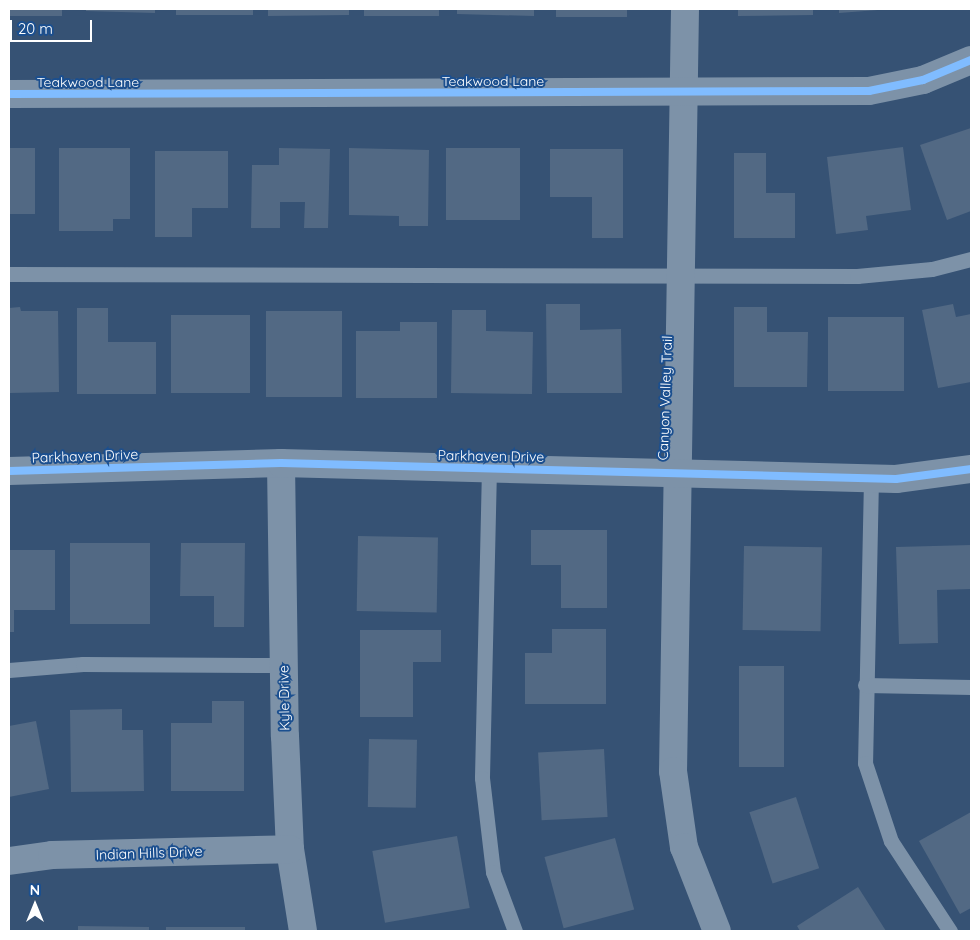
<!DOCTYPE html>
<style>
body{margin:0}
#map{position:relative;width:980px;height:940px;overflow:hidden;background:#365274;font-family:Quicksand,sans-serif}
div>[style]{position:absolute}
[style*='--x']{left:calc(var(--x)*1px);top:calc(var(--y)*1px);width:calc(var(--w)*1px);rotate:calc(var(--a)*1deg)}
.building>*{inset:0;background:#526984;transform-origin:0 0}
.service>*{height:15px;margin:-7.5px;padding:0 7.5px;transform-origin:7.5px;border-radius:7.5px;background:#7d92a8}
.minor>*{height:28px;margin:-14px;padding:0 14px;transform-origin:14px;border-radius:14px;background:#7d92a8}
.tertiary>*{height:28px;margin:-14px;padding:0 14px;transform-origin:14px;border-radius:14px;background:#7d92a8}
.cycleway>*{height:8px;margin:-4px;padding:0 4px;transform-origin:4px;border-radius:4px;background:#80bcff}
span{translate:-50% -50%;white-space:nowrap;text-align:center;line-height:1.15;-webkit-text-stroke:4px #1b4f8f;paint-order:stroke}
.street-label{font-size:14px;color:#fff}
.frame{position:absolute;inset:0;border:10px solid #fff;pointer-events:none}
.north{position:absolute;left:10px;top:880px;width:50px;height:50px;-webkit-text-stroke:4px #1b4f8f;paint-order:stroke;rotate:0deg;font-size:14px;font-weight:700;line-height:20px;text-align:center;color:#fff}
.north::after{content:'';display:block;margin:auto;width:18px;height:22px;background:#fff;clip-path:polygon(50% 0,100% 100%,50% 72%,0 100%)}
.scale{position:absolute;left:10px;top:20px;width:82px;height:22px;box-sizing:border-box;border:2px solid #fff;border-top:0;padding-left:6px;font-size:15px;line-height:18px;white-space:nowrap;color:#fff;-webkit-text-stroke:4px #1b4f8f;paint-order:stroke}
</style>
<div id="map">
<div class="building">
<i style="left:9px;top:9px;width:53px;height:7px"></i>
<i style="clip-path:polygon(86px 9px,155px 9px,155px 13px,86px 11px)"></i>
<i style="left:176px;top:9px;width:77px;height:6px"></i>
<i style="clip-path:polygon(268px 9px,349px 9px,349px 15px,268px 16px)"></i>
<i style="left:364px;top:9px;width:75px;height:7px"></i>
<i style="clip-path:polygon(457px 9px,534px 9px,534px 16px,457px 14px)"></i>
<i style="left:556px;top:9px;width:71px;height:8px"></i>
<i style="clip-path:polygon(738px 9px,813px 9px,813px 15px,738px 16px)"></i>
<i style="clip-path:polygon(839px 9px,878px 9px,878px 10px,839px 13px)"></i>
<i style="clip-path:polygon(971px 128px,971px 211px,947px 220px,920px 145px)"></i>
<i style="clip-path:polygon(903px 147px,911px 210px,866px 216px,868px 230px,836px 234px,827px 157px)"></i>
<i style="left:9px;top:148px;width:26px;height:66px"></i>
<i style="clip-path:polygon(59px 148px,130px 148px,130px 219px,113px 219px,113px 231px,59px 231px)"></i>
<i style="clip-path:polygon(279px 148px,330px 149px,328px 228px,304px 228px,305px 202px,280px 202px,280px 228px,251px 228px,252px 165px,279px 165px)"></i>
<i style="clip-path:polygon(349px 148px,429px 150px,428px 226px,399px 226px,399px 216px,349px 215px)"></i>
<i style="left:446px;top:148px;width:74px;height:72px"></i>
<i style="clip-path:polygon(550px 149px,623px 149px,623px 238px,592px 238px,592px 197px,550px 197px)"></i>
<i style="clip-path:polygon(155px 151px,228px 151px,228px 208px,192px 208px,192px 237px,155px 237px)"></i>
<i style="clip-path:polygon(734px 153px,766px 153px,766px 193px,795px 193px,795px 238px,734px 238px)"></i>
<i style="clip-path:polygon(546px 304px,580px 304px,580px 330px,621px 329px,622px 393px,547px 393px)"></i>
<i style="clip-path:polygon(953px 304px,956px 317px,971px 314px,971px 382px,938px 388px,922px 310px)"></i>
<i style="clip-path:polygon(20px 307px,21px 311px,58px 311px,59px 392px,9px 393px,9px 308px)"></i>
<i style="clip-path:polygon(734px 307px,767px 307px,767px 332px,808px 332px,807px 387px,734px 387px)"></i>
<i style="clip-path:polygon(77px 308px,108px 308px,108px 342px,156px 342px,156px 394px,77px 394px)"></i>
<i style="clip-path:polygon(452px 310px,486px 310px,486px 331px,533px 332px,532px 394px,451px 393px)"></i>
<i style="left:342px;top:311px;width:86px;height:76px;rotate:90deg"></i>
<i style="left:171px;top:315px;width:79px;height:78px"></i>
<i style="left:828px;top:317px;width:76px;height:74px"></i>
<i style="clip-path:polygon(400px 322px,437px 322px,437px 398px,356px 398px,356px 331px,400px 331px)"></i>
<i style="clip-path:polygon(531px 530px,607px 530px,607px 608px,561px 608px,561px 565px,531px 565px)"></i>
<i style="left:358px;top:536px;width:80px;height:75px;rotate:1deg"></i>
<i style="left:70px;top:543px;width:80px;height:81px"></i>
<i style="clip-path:polygon(181px 543px,245px 543px,244px 627px,214px 627px,214px 596px,180px 596px)"></i>
<i style="clip-path:polygon(971px 545px,971px 589px,937px 590px,938px 643px,899px 644px,896px 547px)"></i>
<i style="left:744px;top:546px;width:78px;height:84px;rotate:1deg"></i>
<i style="clip-path:polygon(9px 550px,55px 550px,55px 610px,14px 610px,14px 632px,9px 632px)"></i>
<i style="clip-path:polygon(552px 629px,606px 629px,606px 704px,525px 704px,525px 653px,552px 653px)"></i>
<i style="clip-path:polygon(360px 630px,441px 630px,441px 662px,413px 662px,413px 717px,360px 717px)"></i>
<i style="left:739px;top:666px;width:45px;height:101px"></i>
<i style="clip-path:polygon(212px 701px,244px 701px,244px 791px,171px 791px,171px 723px,212px 723px)"></i>
<i style="clip-path:polygon(122px 709px,122px 730px,143px 730px,144px 791px,71px 792px,70px 710px)"></i>
<i style="clip-path:polygon(36px 721px,49px 789px,9px 797px,9px 726px)"></i>
<i style="left:369px;top:739px;width:48px;height:68px;rotate:1deg"></i>
<i style="left:604px;top:749px;width:68px;height:66px;rotate:87deg"></i>
<i style="left:796px;top:797px;width:75px;height:49px;rotate:72deg"></i>
<i style="clip-path:polygon(971px 812px,971px 908px,960px 914px,919px 841px)"></i>
<i style="left:457px;top:836px;width:73px;height:86px;rotate:80deg"></i>
<i style="left:615px;top:838px;width:74px;height:73px;rotate:75deg"></i>
<i style="clip-path:polygon(858px 887px,886px 931px,800px 931px,797px 926px)"></i>
<i style="clip-path:polygon(78px 926px,149px 927px,149px 931px,78px 931px)"></i>
<i style="left:166px;top:927px;width:79px;height:4px"></i>
</div>
<div class="service">
<i style="--x:9;--y:274;--w:848;--a:0.14"></i>
<i style="--x:857;--y:276;--w:75;--a:-5.3"></i>
<i style="--x:932;--y:269;--w:40;--a:-14.4"></i>
<i style="--x:489;--y:468;--w:310;--a:91.3"></i>
<i style="--x:482;--y:778;--w:95;--a:83.3"></i>
<i style="--x:493;--y:872;--w:63;--a:69.6"></i>
<i style="--x:871;--y:479;--w:284;--a:91.2"></i>
<i style="--x:865;--y:763;--w:82;--a:71.6"></i>
<i style="--x:891;--y:841;--w:108;--a:56.8"></i>
<i style="--x:9;--y:670;--w:74;--a:-4.6"></i>
<i style="--x:83;--y:664;--w:201;--a:0.3"></i>
<i style="--x:865;--y:685;--w:106;--a:1.1"></i>
</div>
<div class="minor">
<i style="--x:685;--y:9;--w:762;--a:90.9"></i>
<i style="--x:673;--y:771;--w:77;--a:81.8"></i>
<i style="--x:684;--y:847;--w:90;--a:68.6"></i>
<i style="--x:9;--y:94;--w:860;--a:-0.2"></i>
<i style="--x:869;--y:91;--w:55;--a:-11.5"></i>
<i style="--x:923;--y:80;--w:52;--a:-22.6"></i>
<i style="--x:281;--y:463;--w:273;--a:89.2"></i>
<i style="--x:285;--y:736;--w:113;--a:87.5"></i>
<i style="--x:290;--y:849;--w:83;--a:81"></i>
<i style="--x:9;--y:861;--w:43;--a:-7.9"></i>
<i style="--x:52;--y:855;--w:238;--a:-1.4"></i>
</div>
<div class="tertiary">
<i style="--x:9;--y:471;--w:272;--a:-1.7"></i>
<i style="--x:281;--y:463;--w:615;--a:1.49"></i>
<i style="--x:896;--y:479;--w:76;--a:-7.6"></i>
</div>
<div class="cycleway">
<i style="--x:9;--y:94;--w:860;--a:-0.2"></i>
<i style="--x:869;--y:91;--w:55;--a:-11.5"></i>
<i style="--x:923;--y:80;--w:52;--a:-22.6"></i>
<i style="--x:9;--y:471;--w:272;--a:-1.7"></i>
<i style="--x:281;--y:463;--w:615;--a:1.49"></i>
<i style="--x:896;--y:479;--w:76;--a:-7.6"></i>
</div>
<div class="street-label">
<span style="left:493px;top:81px">Teakwood Lane</span>
<span style="left:88px;top:82px">Teakwood Lane</span>
<span style="left:665px;top:398px;rotate:-88deg">Canyon Valley Trail</span>
<span style="left:85px;top:456px;rotate:-2deg">Parkhaven Drive</span>
<span style="left:491px;top:456px;rotate:1deg">Parkhaven Drive</span>
<span style="left:284px;top:698px;rotate:-91deg">Kyle Drive</span>
<span style="left:149px;top:853px;rotate:-2deg">Indian Hills Drive</span>
</div>
<div class="frame"></div>
<div class="north">N</div>
<div class="scale">20 m</div>
</div>
